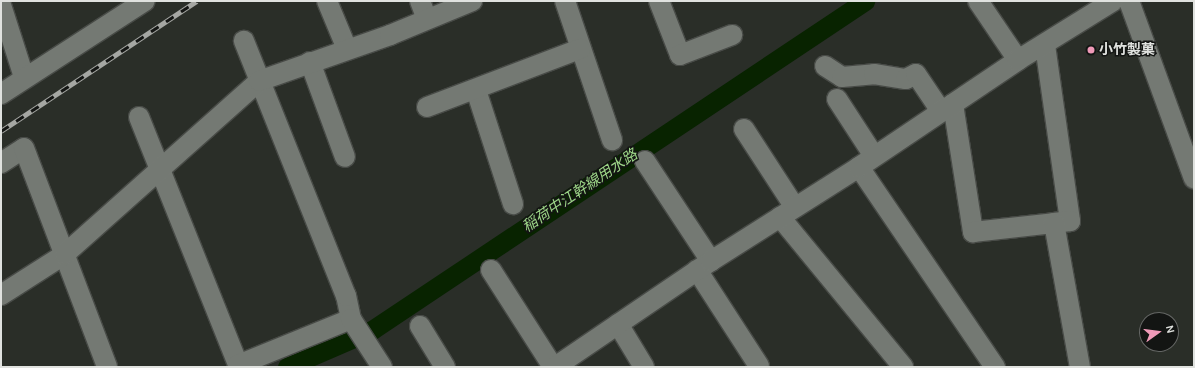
<!DOCTYPE html>
<meta charset="utf-8">
<style>
body{margin:0}
#map{position:relative;width:1195px;height:368px;overflow:hidden;background:#2a2e28;font-family:Karla,"Noto Sans JP",sans-serif}
div>[style]{position:absolute}
[style*='--x']{left:calc(var(--x)*1px);top:calc(var(--y)*1px);width:calc(var(--w)*1px);rotate:calc(var(--a)*1deg)}
.canal>*{height:19px;margin:-9.5px;padding:0 9.5px;transform-origin:9.5px;border-radius:9.5px;background:#082300}
.roads{filter:drop-shadow(1px 0 #484b47) drop-shadow(-1px 0 #484b47) drop-shadow(0 1px #484b47) drop-shadow(0 -1px #484b47)}
.minor>*{height:20px;margin:-10px;padding:0 10px;transform-origin:10px;border-radius:10px;background:#747973}
.rail>*{height:4.5px;margin-top:-2.25px;transform-origin:0;background:repeating-linear-gradient(90deg,#131513 0 9px,#a5a7a3 0 18px);box-sizing:border-box;border-block:1px solid #a5a7a3}
.dots>*{width:11px;height:11px;translate:-50% -50%;box-sizing:border-box;border:2px solid #131513;border-radius:50%}
span{translate:-50% -50%;white-space:nowrap;text-align:center;line-height:1.15;-webkit-text-stroke:3px #131513;paint-order:stroke}
.poi-label{font-size:14px;color:#e0e2df;font-weight:700}
.left{translate:0 -50%;text-align:left}
.water-label{font-size:15px;color:#9cd587;font-style:italic}
.frame{position:absolute;inset:0;border:2px solid #e0e2df;pointer-events:none}
.north{position:absolute;left:1139px;top:312px;width:40px;height:40px;box-sizing:border-box;background:#131513;border:1px solid #656765;border-radius:50%;rotate:76deg;font-size:11px;font-weight:700;line-height:16px;text-align:center;color:#e0e2df}
.north::after{content:'';display:block;margin:auto;width:14px;height:18px;background:#ef9ab8;clip-path:polygon(50% 0,100% 100%,50% 72%,0 100%)}
</style>
<div id="map">
<div class="canal">
<i style="--x:287;--y:367;--w:93;--a:-23.5"></i>
<i style="--x:372;--y:330;--w:593;--a:-33.72"></i>
</div>
<div class="roads">
<div class="minor">
<i style="--x:327;--y:1;--w:52;--a:67.4"></i>
<i style="--x:420;--y:1;--w:19;--a:69"></i>
<i style="--x:565;--y:1;--w:147;--a:71.3"></i>
<i style="--x:659;--y:1;--w:58;--a:68.7"></i>
<i style="--x:680;--y:55;--w:56;--a:-21"></i>
<i style="--x:978;--y:1;--w:71;--a:55.9"></i>
<i style="--x:1129;--y:1;--w:189;--a:69.9"></i>
<i style="--x:1;--y:5;--w:76;--a:72.3"></i>
<i style="--x:1045;--y:45;--w:178;--a:81.9"></i>
<i style="--x:1070;--y:221;--w:16;--a:173"></i>
<i style="--x:310;--y:62;--w:101;--a:69.8"></i>
<i style="--x:825;--y:66;--w:20;--a:33"></i>
<i style="--x:842;--y:77;--w:32;--a:-5"></i>
<i style="--x:874;--y:74;--w:32;--a:9"></i>
<i style="--x:906;--y:79;--w:11;--a:-27"></i>
<i style="--x:916;--y:74;--w:45;--a:56"></i>
<i style="--x:476;--y:90;--w:120;--a:72"></i>
<i style="--x:1;--y:94;--w:171;--a:-32.9"></i>
<i style="--x:837;--y:99;--w:68;--a:57"></i>
<i style="--x:953;--y:104;--w:130;--a:81.1"></i>
<i style="--x:973;--y:232;--w:81;--a:-6.3"></i>
<i style="--x:1054;--y:223;--w:146;--a:79.8"></i>
<i style="--x:427;--y:107;--w:164;--a:-20.8"></i>
<i style="--x:139;--y:117;--w:267;--a:68.2"></i>
<i style="--x:238;--y:365;--w:122;--a:-22.2"></i>
<i style="--x:351;--y:319;--w:24;--a:-102"></i>
<i style="--x:346;--y:296;--w:275;--a:-111.8"></i>
<i style="--x:744;--y:129;--w:92;--a:57"></i>
<i style="--x:645;--y:161;--w:120;--a:56.6"></i>
<i style="--x:1;--y:163;--w:27;--a:-33"></i>
<i style="--x:24;--y:148;--w:234;--a:69.2"></i>
<i style="--x:859;--y:167;--w:242;--a:55.8"></i>
<i style="--x:780;--y:217;--w:194;--a:50.6"></i>
<i style="--x:491;--y:270;--w:115;--a:57.4"></i>
<i style="--x:697;--y:270;--w:114;--a:57.1"></i>
<i style="--x:1;--y:295;--w:76;--a:-32.6"></i>
<i style="--x:65;--y:254;--w:260;--a:-41.7"></i>
<i style="--x:259;--y:81;--w:139;--a:-19.3"></i>
<i style="--x:390;--y:35;--w:89;--a:-22.5"></i>
<i style="--x:351;--y:319;--w:57;--a:57.1"></i>
<i style="--x:618;--y:324;--w:50;--a:58.8"></i>
<i style="--x:420;--y:326;--w:48;--a:58.6"></i>
<i style="--x:555;--y:367;--w:189;--a:-34.2"></i>
<i style="--x:711;--y:261;--w:175;--a:-32.4"></i>
<i style="--x:859;--y:167;--w:192;--a:-33.9"></i>
<i style="--x:1018;--y:60;--w:112;--a:-31.8"></i>
</div>
</div>
<div class="rail">
<i style="--x:1;--y:131;--w:235;--a:-33.6"></i>
</div>
<div class="dots">
<i style="left:1091px;top:50px;background:#ef9ab8"></i>
</div>
<div class="poi-label">
<span class="left" style="left:1099px;top:50px">小竹製菓</span>
</div>
<div class="water-label">
<span style="left:580px;top:191px;rotate:-34deg">稲荷中江幹線用水路</span>
</div>
<div class="frame"></div>
<div class="north">N</div>
</div>
